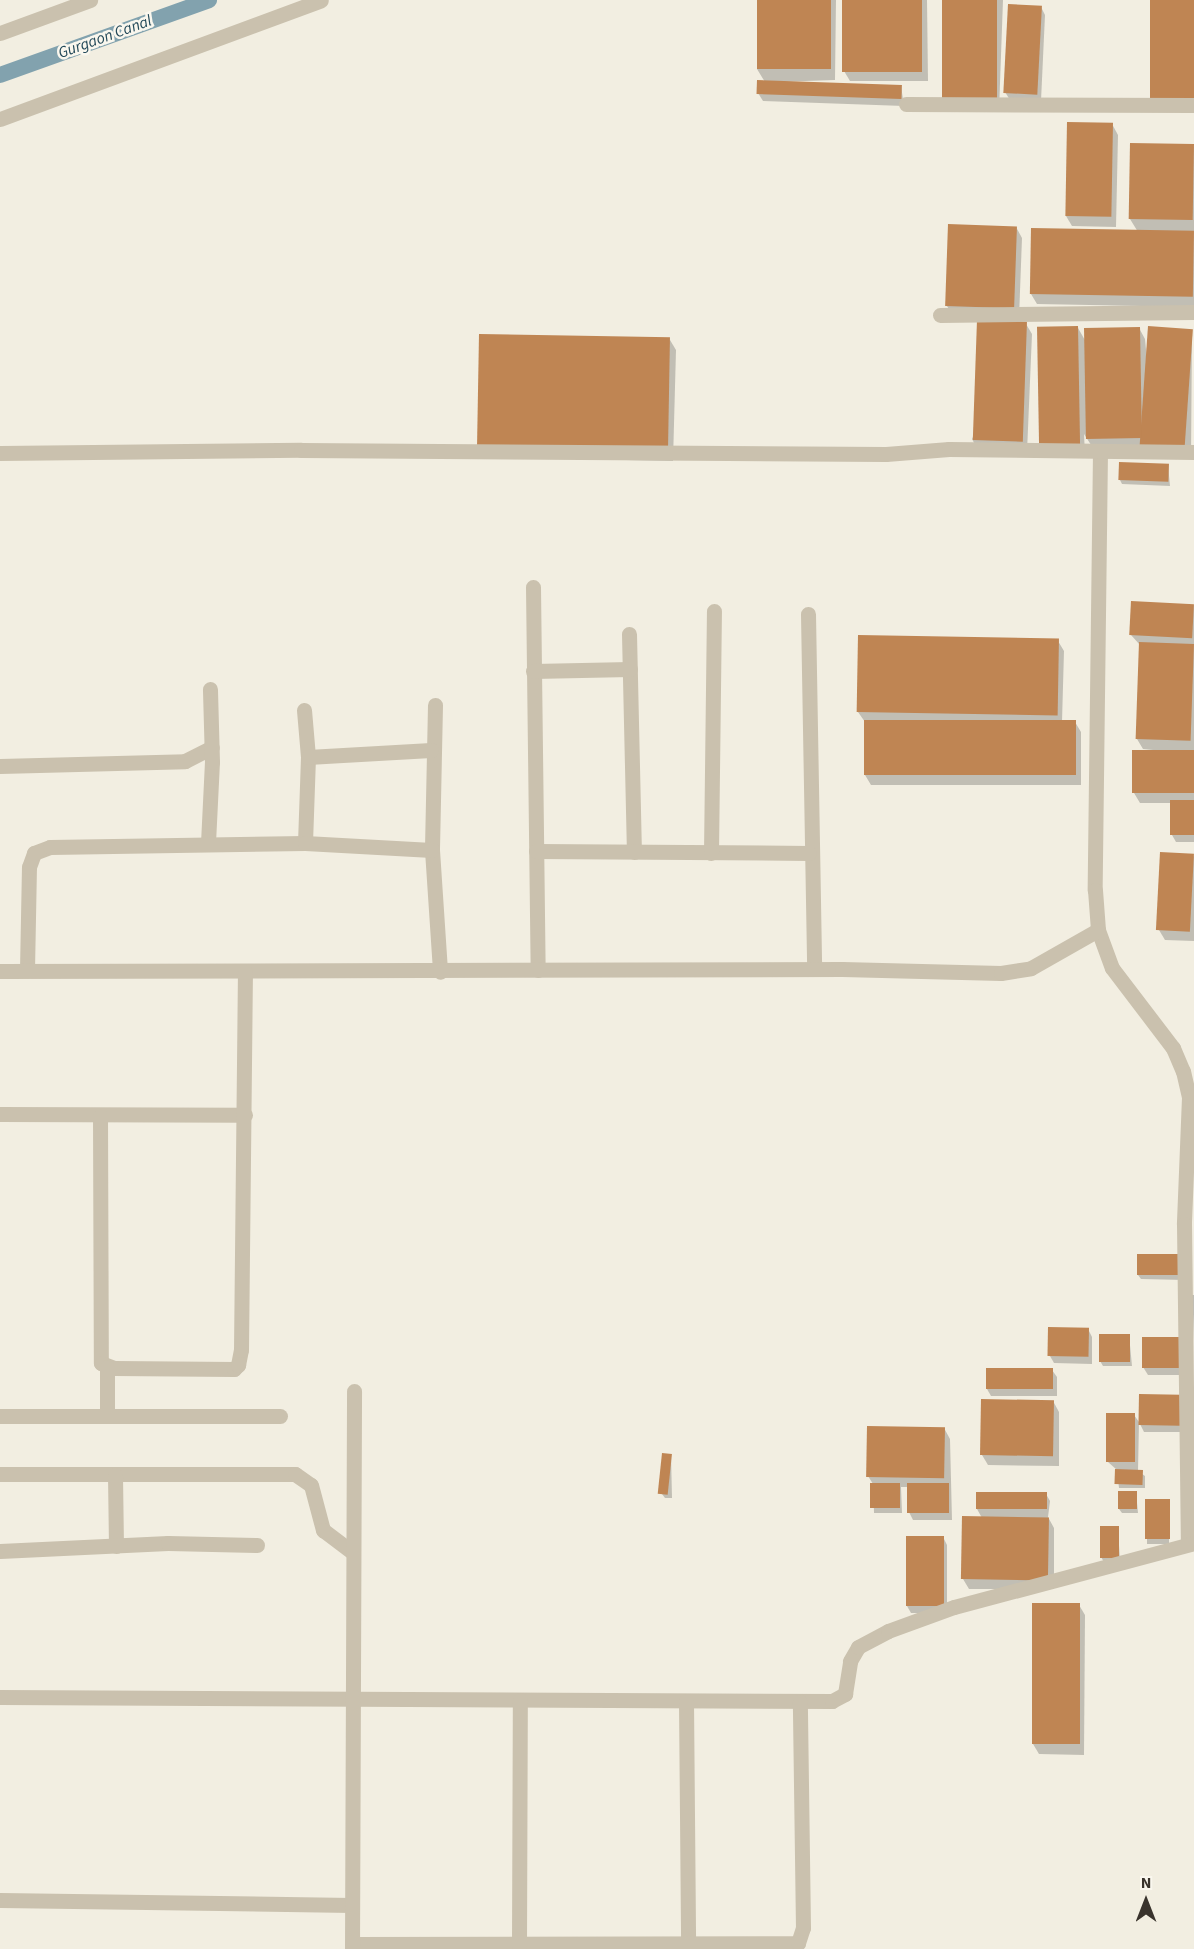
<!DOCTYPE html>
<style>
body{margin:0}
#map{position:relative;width:1194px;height:1949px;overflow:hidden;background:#f2eee1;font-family:"Source Sans 3",sans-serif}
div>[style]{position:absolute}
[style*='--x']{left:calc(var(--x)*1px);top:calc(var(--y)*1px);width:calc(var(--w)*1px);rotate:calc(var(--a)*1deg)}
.shadow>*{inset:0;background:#0003;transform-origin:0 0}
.canal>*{height:16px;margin:-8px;padding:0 8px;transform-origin:8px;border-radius:8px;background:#82a2ae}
.building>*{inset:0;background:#bf8553;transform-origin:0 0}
.minor>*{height:15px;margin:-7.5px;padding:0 7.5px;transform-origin:7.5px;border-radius:7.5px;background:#cac1ae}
.tertiary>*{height:15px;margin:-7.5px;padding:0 7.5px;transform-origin:7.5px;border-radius:7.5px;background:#cac1ae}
span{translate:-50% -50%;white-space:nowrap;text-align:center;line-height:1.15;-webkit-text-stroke:5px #faf7ee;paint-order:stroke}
.water-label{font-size:16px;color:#234959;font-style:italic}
.north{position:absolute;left:1116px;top:1871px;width:60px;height:60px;-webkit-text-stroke:4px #faf7ee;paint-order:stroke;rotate:0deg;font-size:16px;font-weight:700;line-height:24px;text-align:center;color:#39332c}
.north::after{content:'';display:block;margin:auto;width:21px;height:27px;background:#39332c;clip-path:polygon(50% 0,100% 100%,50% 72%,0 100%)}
</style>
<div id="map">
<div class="shadow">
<i style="clip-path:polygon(759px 0,836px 0,835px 80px,776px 82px,901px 86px,904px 106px,763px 101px,758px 93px,765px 82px,757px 69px)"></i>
<i style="clip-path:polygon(843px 0,927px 0,928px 81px,850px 81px,844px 71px)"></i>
<i style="clip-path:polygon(944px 0,1003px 0,999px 111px)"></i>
<i style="clip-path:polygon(1041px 7px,1045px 15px,1041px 101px,1010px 100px,1005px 92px)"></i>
<i style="clip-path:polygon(1112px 124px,1118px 135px,1116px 227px,1072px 226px,1066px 216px)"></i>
<i style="clip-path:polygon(1194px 146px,1194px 307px,1037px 304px,1031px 294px,1138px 232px,1130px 219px)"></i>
<i style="clip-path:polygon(1016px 227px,1022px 238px,1019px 318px,953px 316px,947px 306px)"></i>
<i style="clip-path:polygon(1026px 324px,1032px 334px,1027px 452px,978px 450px,972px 439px)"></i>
<i style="clip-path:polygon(1078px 328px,1086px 342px,1139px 328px,1145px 339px,1148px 370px,1192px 330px,1191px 459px,1093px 448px,1084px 434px,1085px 454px,1046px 454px)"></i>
<i style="clip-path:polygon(670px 340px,676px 350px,673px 461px,484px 457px)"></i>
<i style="clip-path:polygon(1168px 465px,1170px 486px,1122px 484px,1120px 480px)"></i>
<i style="clip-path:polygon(1194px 605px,1194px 842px,1176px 842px,1172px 835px,1172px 803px,1140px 803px,1134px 793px,1153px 750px,1143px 749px,1137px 739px,1140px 645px,1131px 635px)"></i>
<i style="clip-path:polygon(1058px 641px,1064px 651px,1062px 722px,1075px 722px,1081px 732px,1081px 785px,871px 785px,865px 775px,865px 722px,858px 712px)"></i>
<i style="clip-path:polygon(1194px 855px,1194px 941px,1165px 940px,1159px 930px)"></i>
<i style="clip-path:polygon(1182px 1256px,1184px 1280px,1141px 1279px,1138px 1275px)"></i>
<i style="clip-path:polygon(1188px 1295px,1194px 1295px,1194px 1341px,1193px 1314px)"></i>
<i style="clip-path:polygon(1088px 1329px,1092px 1337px,1092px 1364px,1054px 1363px,1050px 1356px)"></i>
<i style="clip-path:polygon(1129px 1335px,1132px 1366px,1103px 1366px,1100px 1361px)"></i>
<i style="clip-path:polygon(1179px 1339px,1184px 1375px,1148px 1375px,1143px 1367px)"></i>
<i style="clip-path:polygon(1052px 1370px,1057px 1377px,1057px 1396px,991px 1396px,987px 1389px)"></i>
<i style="clip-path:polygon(1180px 1396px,1184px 1432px,1144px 1432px,1140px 1424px)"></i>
<i style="clip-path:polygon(1053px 1401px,1059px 1412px,1059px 1466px,988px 1465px,982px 1455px)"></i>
<i style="clip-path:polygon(1134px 1415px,1139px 1422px,1138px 1471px,1145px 1476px,1145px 1488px,1119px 1488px,1117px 1470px,1108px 1462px)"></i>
<i style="clip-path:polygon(944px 1428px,950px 1439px,952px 1520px,913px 1520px,909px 1512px,909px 1487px,901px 1487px,902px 1513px,874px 1513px,873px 1484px,868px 1476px)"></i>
<i style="clip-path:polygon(671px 1455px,672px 1498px,665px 1498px,662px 1494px)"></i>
<i style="clip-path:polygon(1136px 1492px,1138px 1513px,1122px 1513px,1119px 1509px)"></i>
<i style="clip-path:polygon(977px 1493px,1046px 1494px,1050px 1501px,1048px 1517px,1054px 1528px,1054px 1589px,969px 1589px,963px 1579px,982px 1518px,977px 1509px)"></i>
<i style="left:1147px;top:1501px;width:22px;height:43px"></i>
<i style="clip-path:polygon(1118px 1527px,1120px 1562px,1104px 1562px,1101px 1557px)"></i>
<i style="clip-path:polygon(943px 1537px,947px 1545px,947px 1613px,911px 1613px,907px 1606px)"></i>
<i style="clip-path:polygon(1079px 1605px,1085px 1615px,1084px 1755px,1039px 1754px,1033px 1744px)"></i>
</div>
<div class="canal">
<i style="--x:0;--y:75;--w:222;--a:-19.7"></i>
</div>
<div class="building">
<i style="left:757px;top:0;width:74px;height:69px"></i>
<i style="left:842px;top:0;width:80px;height:72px"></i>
<i style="left:942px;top:0;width:55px;height:99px"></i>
<i style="left:1150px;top:0;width:44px;height:98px"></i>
<i style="left:1008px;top:4px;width:34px;height:89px;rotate:3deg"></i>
<i style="left:757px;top:80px;width:145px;height:14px;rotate:2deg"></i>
<i style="left:1067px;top:122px;width:46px;height:94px;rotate:1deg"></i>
<i style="left:1130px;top:143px;width:64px;height:76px;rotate:1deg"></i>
<i style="left:948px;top:224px;width:69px;height:82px;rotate:2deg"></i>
<i style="left:1031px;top:228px;width:163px;height:66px;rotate:1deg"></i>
<i style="left:977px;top:320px;width:50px;height:120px;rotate:2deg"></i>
<i style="left:1078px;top:326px;width:118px;height:41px;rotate:89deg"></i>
<i style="left:1148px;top:326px;width:45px;height:120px;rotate:4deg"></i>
<i style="left:1140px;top:327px;width:111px;height:56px;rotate:89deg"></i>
<i style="left:479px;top:334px;width:191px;height:113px;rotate:1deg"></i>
<i style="left:1119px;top:462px;width:50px;height:18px;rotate:2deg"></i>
<i style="left:1131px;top:601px;width:63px;height:34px;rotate:3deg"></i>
<i style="left:858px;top:635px;width:201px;height:77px;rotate:1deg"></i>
<i style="left:1139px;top:642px;width:55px;height:97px;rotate:2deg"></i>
<i style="left:864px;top:720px;width:212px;height:55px"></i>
<i style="left:1194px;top:750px;width:43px;height:62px;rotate:90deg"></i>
<i style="left:1170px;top:800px;width:24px;height:35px"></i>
<i style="left:1160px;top:852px;width:34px;height:78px;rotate:3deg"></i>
<i style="left:1137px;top:1254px;width:46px;height:21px"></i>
<i style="left:1048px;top:1327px;width:41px;height:29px;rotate:1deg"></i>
<i style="left:1099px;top:1334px;width:31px;height:28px"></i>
<i style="left:1142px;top:1337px;width:38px;height:31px"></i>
<i style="left:986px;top:1368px;width:67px;height:21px"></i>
<i style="left:1139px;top:1394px;width:42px;height:31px;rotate:1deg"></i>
<i style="left:981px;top:1399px;width:73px;height:56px;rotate:1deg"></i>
<i style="left:1106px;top:1413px;width:29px;height:49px"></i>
<i style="left:867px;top:1426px;width:78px;height:51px;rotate:1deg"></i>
<i style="left:662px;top:1453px;width:10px;height:41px;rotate:6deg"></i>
<i style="left:1115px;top:1469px;width:28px;height:15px;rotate:2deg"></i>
<i style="left:870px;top:1483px;width:30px;height:25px"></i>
<i style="left:907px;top:1483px;width:42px;height:30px"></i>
<i style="left:1118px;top:1491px;width:19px;height:18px"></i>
<i style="left:976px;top:1492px;width:71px;height:17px"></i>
<i style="left:1145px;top:1499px;width:25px;height:40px"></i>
<i style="left:962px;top:1516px;width:87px;height:63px;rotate:1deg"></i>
<i style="left:1100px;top:1526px;width:19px;height:32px"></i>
<i style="left:906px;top:1536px;width:38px;height:70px"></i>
<i style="left:1032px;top:1603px;width:48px;height:141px"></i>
</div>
<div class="minor">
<i style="--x:0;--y:33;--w:96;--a:-20.1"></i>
<i style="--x:906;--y:104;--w:288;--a:0.2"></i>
<i style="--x:940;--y:315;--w:254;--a:-0.7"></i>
<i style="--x:1100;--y:451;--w:439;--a:90.7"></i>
<i style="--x:1095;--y:890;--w:40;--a:85.7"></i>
<i style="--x:1098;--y:930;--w:40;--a:69.8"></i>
<i style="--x:1112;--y:968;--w:101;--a:52.7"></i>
<i style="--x:1173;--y:1048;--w:25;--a:67"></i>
<i style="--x:1183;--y:1071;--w:27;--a:77"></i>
<i style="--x:1189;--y:1097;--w:127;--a:92.3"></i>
<i style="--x:1184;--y:1224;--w:320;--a:89.3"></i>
<i style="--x:0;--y:453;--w:301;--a:-0.6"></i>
<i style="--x:301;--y:450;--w:585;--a:0.39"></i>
<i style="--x:886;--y:454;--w:63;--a:-4.5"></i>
<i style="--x:949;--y:449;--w:245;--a:0.7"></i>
<i style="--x:533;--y:587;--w:383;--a:89.3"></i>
<i style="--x:808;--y:614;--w:355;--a:89"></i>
<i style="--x:629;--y:634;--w:218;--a:88.7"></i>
<i style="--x:533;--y:671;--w:97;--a:-1.2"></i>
<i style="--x:435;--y:705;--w:145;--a:91.2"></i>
<i style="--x:432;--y:850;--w:122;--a:86.2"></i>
<i style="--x:304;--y:710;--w:47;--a:85.1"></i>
<i style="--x:308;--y:757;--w:86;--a:92"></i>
<i style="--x:308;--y:757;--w:123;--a:-3.3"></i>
<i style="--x:0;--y:766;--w:185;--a:-1.5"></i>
<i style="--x:185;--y:761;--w:30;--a:-27"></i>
<i style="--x:208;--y:843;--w:81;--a:-87.2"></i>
<i style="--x:212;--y:762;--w:73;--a:-91.6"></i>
<i style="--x:536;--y:851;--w:273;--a:0.4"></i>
<i style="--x:711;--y:853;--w:242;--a:-89.3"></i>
<i style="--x:27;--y:970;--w:103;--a:-88.9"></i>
<i style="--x:29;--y:867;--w:15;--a:-70"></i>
<i style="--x:34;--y:853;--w:17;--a:-21"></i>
<i style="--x:50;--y:847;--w:255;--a:-0.9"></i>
<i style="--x:305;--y:843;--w:127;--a:3.2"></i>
<i style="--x:0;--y:971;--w:842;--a:-0.14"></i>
<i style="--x:842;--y:969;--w:159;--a:1.4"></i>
<i style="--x:1001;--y:973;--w:30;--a:-9"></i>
<i style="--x:1031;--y:968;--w:77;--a:-29.6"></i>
<i style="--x:0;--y:1114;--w:245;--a:0.2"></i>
<i style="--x:100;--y:1116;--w:247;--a:89.8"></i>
<i style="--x:101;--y:1363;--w:14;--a:21"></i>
<i style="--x:114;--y:1368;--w:120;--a:0.5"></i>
<i style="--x:234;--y:1369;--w:6;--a:-45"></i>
<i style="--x:238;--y:1365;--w:15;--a:-79"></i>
<i style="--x:241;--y:1350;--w:378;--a:-89.4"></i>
<i style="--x:107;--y:1367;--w:49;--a:90"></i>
<i style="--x:0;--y:1416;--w:280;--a:0"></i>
<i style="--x:0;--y:1474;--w:295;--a:0"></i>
<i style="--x:295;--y:1474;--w:19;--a:35"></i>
<i style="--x:311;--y:1485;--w:47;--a:75.1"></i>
<i style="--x:323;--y:1530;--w:36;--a:37"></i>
<i style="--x:115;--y:1475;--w:71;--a:89.2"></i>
<i style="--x:0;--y:1551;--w:168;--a:-2.7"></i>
<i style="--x:168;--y:1543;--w:89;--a:1.3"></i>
<i style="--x:0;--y:1697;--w:832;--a:0.28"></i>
<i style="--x:832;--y:1701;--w:15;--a:-28"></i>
<i style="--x:845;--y:1694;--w:33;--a:-81"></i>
<i style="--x:850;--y:1661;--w:16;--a:-60"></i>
<i style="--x:858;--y:1647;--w:34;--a:-28"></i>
<i style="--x:888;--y:1631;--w:70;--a:-20"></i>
<i style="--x:954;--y:1607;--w:248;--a:-14.9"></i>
<i style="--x:686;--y:1701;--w:243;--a:89.5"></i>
<i style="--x:0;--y:1900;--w:352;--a:0.8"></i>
<i style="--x:352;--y:1944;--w:446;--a:-0.1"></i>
<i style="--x:798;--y:1943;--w:16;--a:-72"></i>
<i style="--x:803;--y:1928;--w:226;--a:-90.8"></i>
<i style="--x:519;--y:1945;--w:245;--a:-89.8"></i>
<i style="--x:352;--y:1949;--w:558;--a:-89.79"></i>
</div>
<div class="tertiary">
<i style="--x:0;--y:119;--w:342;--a:-20.3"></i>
</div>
<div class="water-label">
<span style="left:105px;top:37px;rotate:-20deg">Gurgaon Canal</span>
</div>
<div class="north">N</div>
</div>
